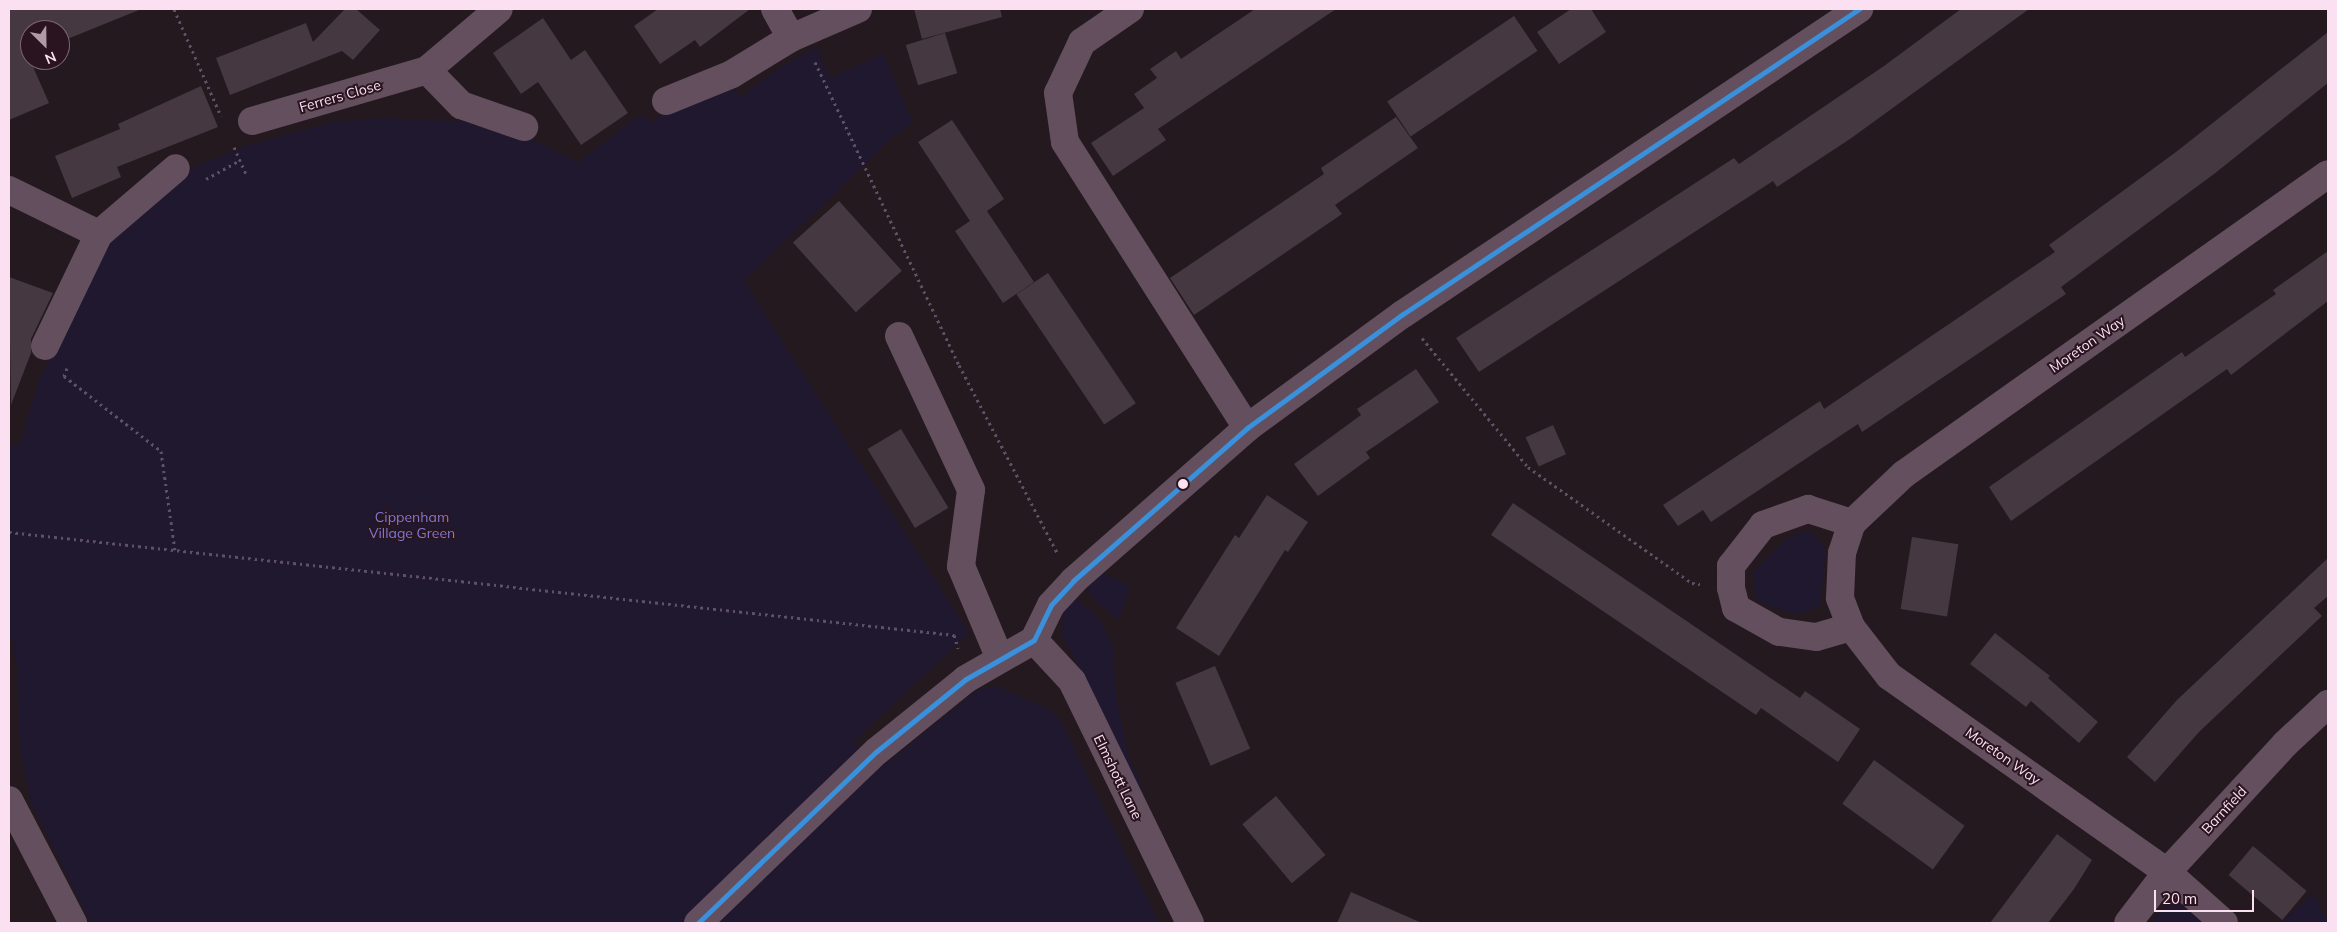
<!DOCTYPE html>
<style>
body{margin:0}
#map{position:relative;width:2337px;height:932px;overflow:hidden;background:#24191f;font-family:Mulish,sans-serif}
div>[style]{position:absolute}
[style*='--x']{left:calc(var(--x)*1px);top:calc(var(--y)*1px);width:calc(var(--w)*1px);rotate:calc(var(--a)*1deg)}
.green>*{inset:0;background:#1f182f}
.building>*{inset:0;background:#453840;transform-origin:0 0}
.path>*{height:3px;margin-top:-1.5px;transform-origin:0;background:repeating-linear-gradient(90deg,#605066 0 2.5px,transparent 0 6.5px)}
.minor>*{height:28px;margin:-14px;padding:0 14px;transform-origin:14px;border-radius:14px;background:#634f5d}
.bus-1>*{height:5px;margin:-2.5px;padding:0 2.5px;transform-origin:2.5px;border-radius:2.5px;background:#3a90db}
.dots>*{width:14px;height:14px;translate:-50% -50%;box-sizing:border-box;border:2px solid #291420;border-radius:50%}
span{translate:-50% -50%;white-space:nowrap;text-align:center;line-height:1.15;-webkit-text-stroke:4px #291420;paint-order:stroke}
.street-label{font-size:14px;color:#fbe0f1}
.park-label{font-size:14px;color:#7b7ad6}
.frame{position:absolute;inset:0;border:10px solid #fbe0f1;pointer-events:none}
.north{position:absolute;left:20px;top:20px;width:50px;height:50px;box-sizing:border-box;background:#291420;border:1px solid #7d6674;border-radius:50%;rotate:157deg;font-size:14px;font-weight:700;line-height:20px;text-align:center;color:#fbe0f1}
.north::after{content:'';display:block;margin:auto;width:18px;height:22px;background:#b09aa8;clip-path:polygon(50% 0,100% 100%,50% 72%,0 100%)}
.scale{position:absolute;left:2154px;top:890px;width:100px;height:22px;box-sizing:border-box;border:2px solid #fbe0f1;border-top:0;padding-left:6px;font-size:15px;line-height:18px;white-space:nowrap;color:#fbe0f1;-webkit-text-stroke:4px #291420;paint-order:stroke}
</style>
<div id="map">
<div class="green">
<i style="clip-path:polygon(817px 47px,830px 78px,883px 54px,913px 123px,893px 137px,744px 281px,969px 633px,853px 742px,880px 768px,977px 690px,997px 686px,1042px 706px,1059px 717px,1159px 923px,91px 923px,31px 802px,19px 743px,18px 674px,12px 637px,9px 638px,9px 445px,20px 446px,38px 382px,94px 266px,114px 234px,194px 167px,249px 145px,333px 122px,384px 118px,472px 122px,531px 139px,578px 162px,642px 114px,651px 123px,696px 85px,719px 79px,742px 96px,780px 68px)"></i>
<i style="clip-path:polygon(1808px 530px,1826px 548px,1820px 607px,1795px 614px,1756px 601px,1752px 573px,1789px 537px)"></i>
<i style="clip-path:polygon(1102px 572px,1130px 586px,1119px 619px,1093px 599px,1086px 584px)"></i>
<i style="clip-path:polygon(1072px 595px,1095px 614px,1112px 643px,1117px 700px,1129px 758px,1143px 787px,1137px 789px,1062px 634px,1063px 605px)"></i>
<i style="clip-path:polygon(2313px 893px,2328px 923px,2281px 923px)"></i>
<i style="clip-path:polygon(2172px 897px,2204px 923px,2151px 923px)"></i>
</div>
<div class="building">
<i style="clip-path:polygon(9px 9px,139px 9px,139px 10px,60px 42px,60px 30px,30px 30px,30px 60px,49px 103px,9px 120px)"></i>
<i style="clip-path:polygon(345px 9px,356px 9px,380px 30px,353px 60px,342px 51px,230px 95px,216px 58px,306px 23px,313px 42px)"></i>
<i style="clip-path:polygon(658px 9px,750px 9px,700px 47px,695px 40px,660px 64px,634px 26px)"></i>
<i style="clip-path:polygon(914px 9px,1000px 9px,1002px 17px,922px 39px)"></i>
<i style="clip-path:polygon(1255px 9px,1336px 9px,1158px 129px,1166px 140px,1113px 176px,1091px 143px,1144px 108px,1134px 94px,1157px 78px,1150px 69px,1176px 51px,1181px 59px)"></i>
<i style="clip-path:polygon(1571px 9px,1591px 9px,1606px 32px,1559px 64px,1537px 32px)"></i>
<i style="clip-path:polygon(1961px 9px,2029px 9px,1850px 139px,1777px 187px,1773px 181px,1479px 372px,1456px 338px,1734px 158px,1739px 164px,1884px 66px)"></i>
<i style="left:1514px;top:16px;width:42px;height:153px;rotate:56deg"></i>
<i style="clip-path:polygon(543px 18px,571px 60px,585px 50px,628px 113px,581px 145px,538px 82px,521px 94px,493px 53px)"></i>
<i style="clip-path:polygon(2328px 32px,2328px 83px,2214px 174px,2061px 287px,2066px 294px,1862px 432px,1858px 424px,1711px 522px,1703px 510px,1678px 526px,1663px 505px,1820px 401px,1824px 409px,2055px 252px,2049px 245px,2176px 152px)"></i>
<i style="left:945px;top:33px;width:42px;height:41px;rotate:73deg"></i>
<i style="clip-path:polygon(201px 86px,218px 127px,117px 167px,121px 177px,72px 198px,55px 156px,120px 129px,118px 124px)"></i>
<i style="clip-path:polygon(1396px 117px,1418px 148px,1335px 205px,1342px 214px,1194px 315px,1170px 278px,1324px 174px,1321px 168px)"></i>
<i style="clip-path:polygon(952px 120px,1004px 199px,987px 211px,1034px 282px,1003px 303px,955px 231px,970px 221px,918px 142px)"></i>
<i style="left:839px;top:201px;width:94px;height:62px;rotate:48deg"></i>
<i style="clip-path:polygon(2328px 251px,2328px 301px,2231px 375px,2227px 369px,2011px 521px,1989px 487px,2182px 352px,2185px 357px,2276px 294px,2273px 290px)"></i>
<i style="left:1048px;top:273px;width:157px;height:38px;rotate:56deg"></i>
<i style="clip-path:polygon(9px 277px,53px 293px,31px 339px,31px 353px,11px 405px)"></i>
<i style="clip-path:polygon(1416px 369px,1439px 402px,1366px 452px,1370px 458px,1318px 496px,1294px 464px,1361px 415px,1357px 409px)"></i>
<i style="left:1553px;top:425px;width:32px;height:30px;rotate:66deg"></i>
<i style="left:901px;top:429px;width:92px;height:39px;rotate:59deg"></i>
<i style="clip-path:polygon(1267px 495px,1308px 522px,1288px 552px,1285px 550px,1219px 656px,1176px 628px,1235px 535px,1239px 538px)"></i>
<i style="clip-path:polygon(1513px 503px,1800px 698px,1805px 691px,1860px 729px,1838px 762px,1761px 708px,1756px 715px,1491px 535px)"></i>
<i style="left:1912px;top:537px;width:47px;height:73px;rotate:9deg"></i>
<i style="clip-path:polygon(2328px 558px,2328px 596px,2314px 608px,2322px 616px,2199px 732px,2155px 782px,2127px 757px,2177px 700px)"></i>
<i style="clip-path:polygon(1995px 633px,2050px 676px,2048px 678px,2098px 722px,2079px 743px,2031px 701px,2026px 707px,1970px 664px)"></i>
<i style="left:1215px;top:666px;width:90px;height:43px;rotate:67deg"></i>
<i style="left:1874px;top:760px;width:112px;height:54px;rotate:36deg"></i>
<i style="left:1276px;top:796px;width:77px;height:44px;rotate:50deg"></i>
<i style="clip-path:polygon(2057px 834px,2092px 860px,2074px 889px,2048px 923px,1990px 923px)"></i>
<i style="left:2253px;top:846px;width:70px;height:38px;rotate:40deg"></i>
<i style="clip-path:polygon(1351px 892px,1422px 923px,1337px 923px)"></i>
</div>
<div class="path">
<i style="--x:174;--y:9;--w:117;--a:66.3"></i>
<i style="--x:815;--y:62;--w:335;--a:64.6"></i>
<i style="--x:959;--y:365;--w:213;--a:62.4"></i>
<i style="--x:234;--y:147;--w:30;--a:66"></i>
<i style="--x:206;--y:179;--w:39;--a:-29"></i>
<i style="--x:1422;--y:338;--w:167;--a:50.6"></i>
<i style="--x:1528;--y:467;--w:201;--a:35.3"></i>
<i style="--x:1692;--y:583;--w:8;--a:7"></i>
<i style="--x:67;--y:368;--w:9;--a:111"></i>
<i style="--x:64;--y:376;--w:123;--a:37.7"></i>
<i style="--x:161;--y:451;--w:100;--a:82"></i>
<i style="--x:9;--y:532;--w:951;--a:6.22"></i>
<i style="--x:954;--y:635;--w:14;--a:73"></i>
</div>
<div class="minor">
<i style="--x:775;--y:9;--w:33;--a:61"></i>
<i style="--x:1130;--y:9;--w:58;--a:145.5"></i>
<i style="--x:1082;--y:42;--w:56;--a:115.2"></i>
<i style="--x:1058;--y:93;--w:49;--a:81.9"></i>
<i style="--x:1065;--y:142;--w:339;--a:57.5"></i>
<i style="--x:427;--y:70;--w:49;--a:45.8"></i>
<i style="--x:461;--y:105;--w:67;--a:19.2"></i>
<i style="--x:666;--y:101;--w:71;--a:-22.2"></i>
<i style="--x:732;--y:74;--w:69;--a:-31.4"></i>
<i style="--x:791;--y:38;--w:73;--a:-23.4"></i>
<i style="--x:252;--y:121;--w:182;--a:-16.2"></i>
<i style="--x:427;--y:70;--w:94;--a:-40.3"></i>
<i style="--x:9;--y:190;--w:100;--a:26.1"></i>
<i style="--x:899;--y:336;--w:170;--a:64.9"></i>
<i style="--x:971;--y:490;--w:77;--a:97.5"></i>
<i style="--x:961;--y:566;--w:101;--a:67.2"></i>
<i style="--x:45;--y:346;--w:124;--a:-64.3"></i>
<i style="--x:99;--y:234;--w:101;--a:-40.6"></i>
<i style="--x:1851;--y:627;--w:36;--a:164"></i>
<i style="--x:1816;--y:637;--w:37;--a:-172"></i>
<i style="--x:1779;--y:632;--w:49;--a:-150.8"></i>
<i style="--x:1736;--y:608;--w:21;--a:-104"></i>
<i style="--x:1731;--y:588;--w:22;--a:-90"></i>
<i style="--x:1731;--y:566;--w:52;--a:-52"></i>
<i style="--x:1763;--y:525;--w:48;--a:-19.6"></i>
<i style="--x:1808;--y:509;--w:46;--a:17.7"></i>
<i style="--x:1034;--y:640;--w:39;--a:-64"></i>
<i style="--x:1051;--y:605;--w:33;--a:-47"></i>
<i style="--x:1073;--y:581;--w:232;--a:-41.3"></i>
<i style="--x:1247;--y:428;--w:193;--a:-36.2"></i>
<i style="--x:1403;--y:314;--w:549;--a:-33.78"></i>
<i style="--x:1034;--y:640;--w:56;--a:47.2"></i>
<i style="--x:1072;--y:681;--w:269;--a:64"></i>
<i style="--x:9;--y:800;--w:139;--a:62.5"></i>
<i style="--x:698;--y:923;--w:248;--a:-43.9"></i>
<i style="--x:877;--y:751;--w:114;--a:-39"></i>
<i style="--x:966;--y:679;--w:78;--a:-29.8"></i>
<i style="--x:2128;--y:923;--w:64;--a:-52.6"></i>
<i style="--x:2167;--y:872;--w:174;--a:-47.3"></i>
<i style="--x:2285;--y:744;--w:59;--a:-42.9"></i>
<i style="--x:2224;--y:923;--w:76;--a:-138.2"></i>
<i style="--x:2167;--y:872;--w:340;--a:-144.8"></i>
<i style="--x:1889;--y:676;--w:62;--a:-127.8"></i>
<i style="--x:1851;--y:627;--w:31;--a:-111"></i>
<i style="--x:1840;--y:598;--w:45;--a:-87.5"></i>
<i style="--x:1842;--y:553;--w:32;--a:-72"></i>
<i style="--x:1852;--y:523;--w:71;--a:-43.3"></i>
<i style="--x:1904;--y:474;--w:519;--a:-35.28"></i>
</div>
<div class="bus-1">
<i style="--x:698;--y:923;--w:248;--a:-43.9"></i>
<i style="--x:877;--y:751;--w:114;--a:-39"></i>
<i style="--x:966;--y:679;--w:78;--a:-29.8"></i>
<i style="--x:1034;--y:640;--w:39;--a:-64"></i>
<i style="--x:1051;--y:605;--w:33;--a:-47"></i>
<i style="--x:1073;--y:581;--w:232;--a:-41.3"></i>
<i style="--x:1247;--y:428;--w:193;--a:-36.2"></i>
<i style="--x:1403;--y:314;--w:549;--a:-33.78"></i>
</div>
<div class="dots">
<i style="left:1183px;top:484px;background:#fbe0f1"></i>
</div>
<div class="street-label">
<span style="left:340px;top:96px;rotate:-16deg">Ferrers Close</span>
<span style="left:2087px;top:344px;rotate:-35deg">Moreton Way</span>
<span style="left:2003px;top:756px;rotate:35deg">Moreton Way</span>
<span style="left:1118px;top:777px;rotate:64deg">Elmshott Lane</span>
<span style="left:2224px;top:810px;rotate:-47deg">Barnfield</span>
</div>
<div class="park-label">
<span style="left:412px;top:525px">Cippenham<br>Village Green</span>
</div>
<div class="frame"></div>
<div class="north">N</div>
<div class="scale">20 m</div>
</div>
